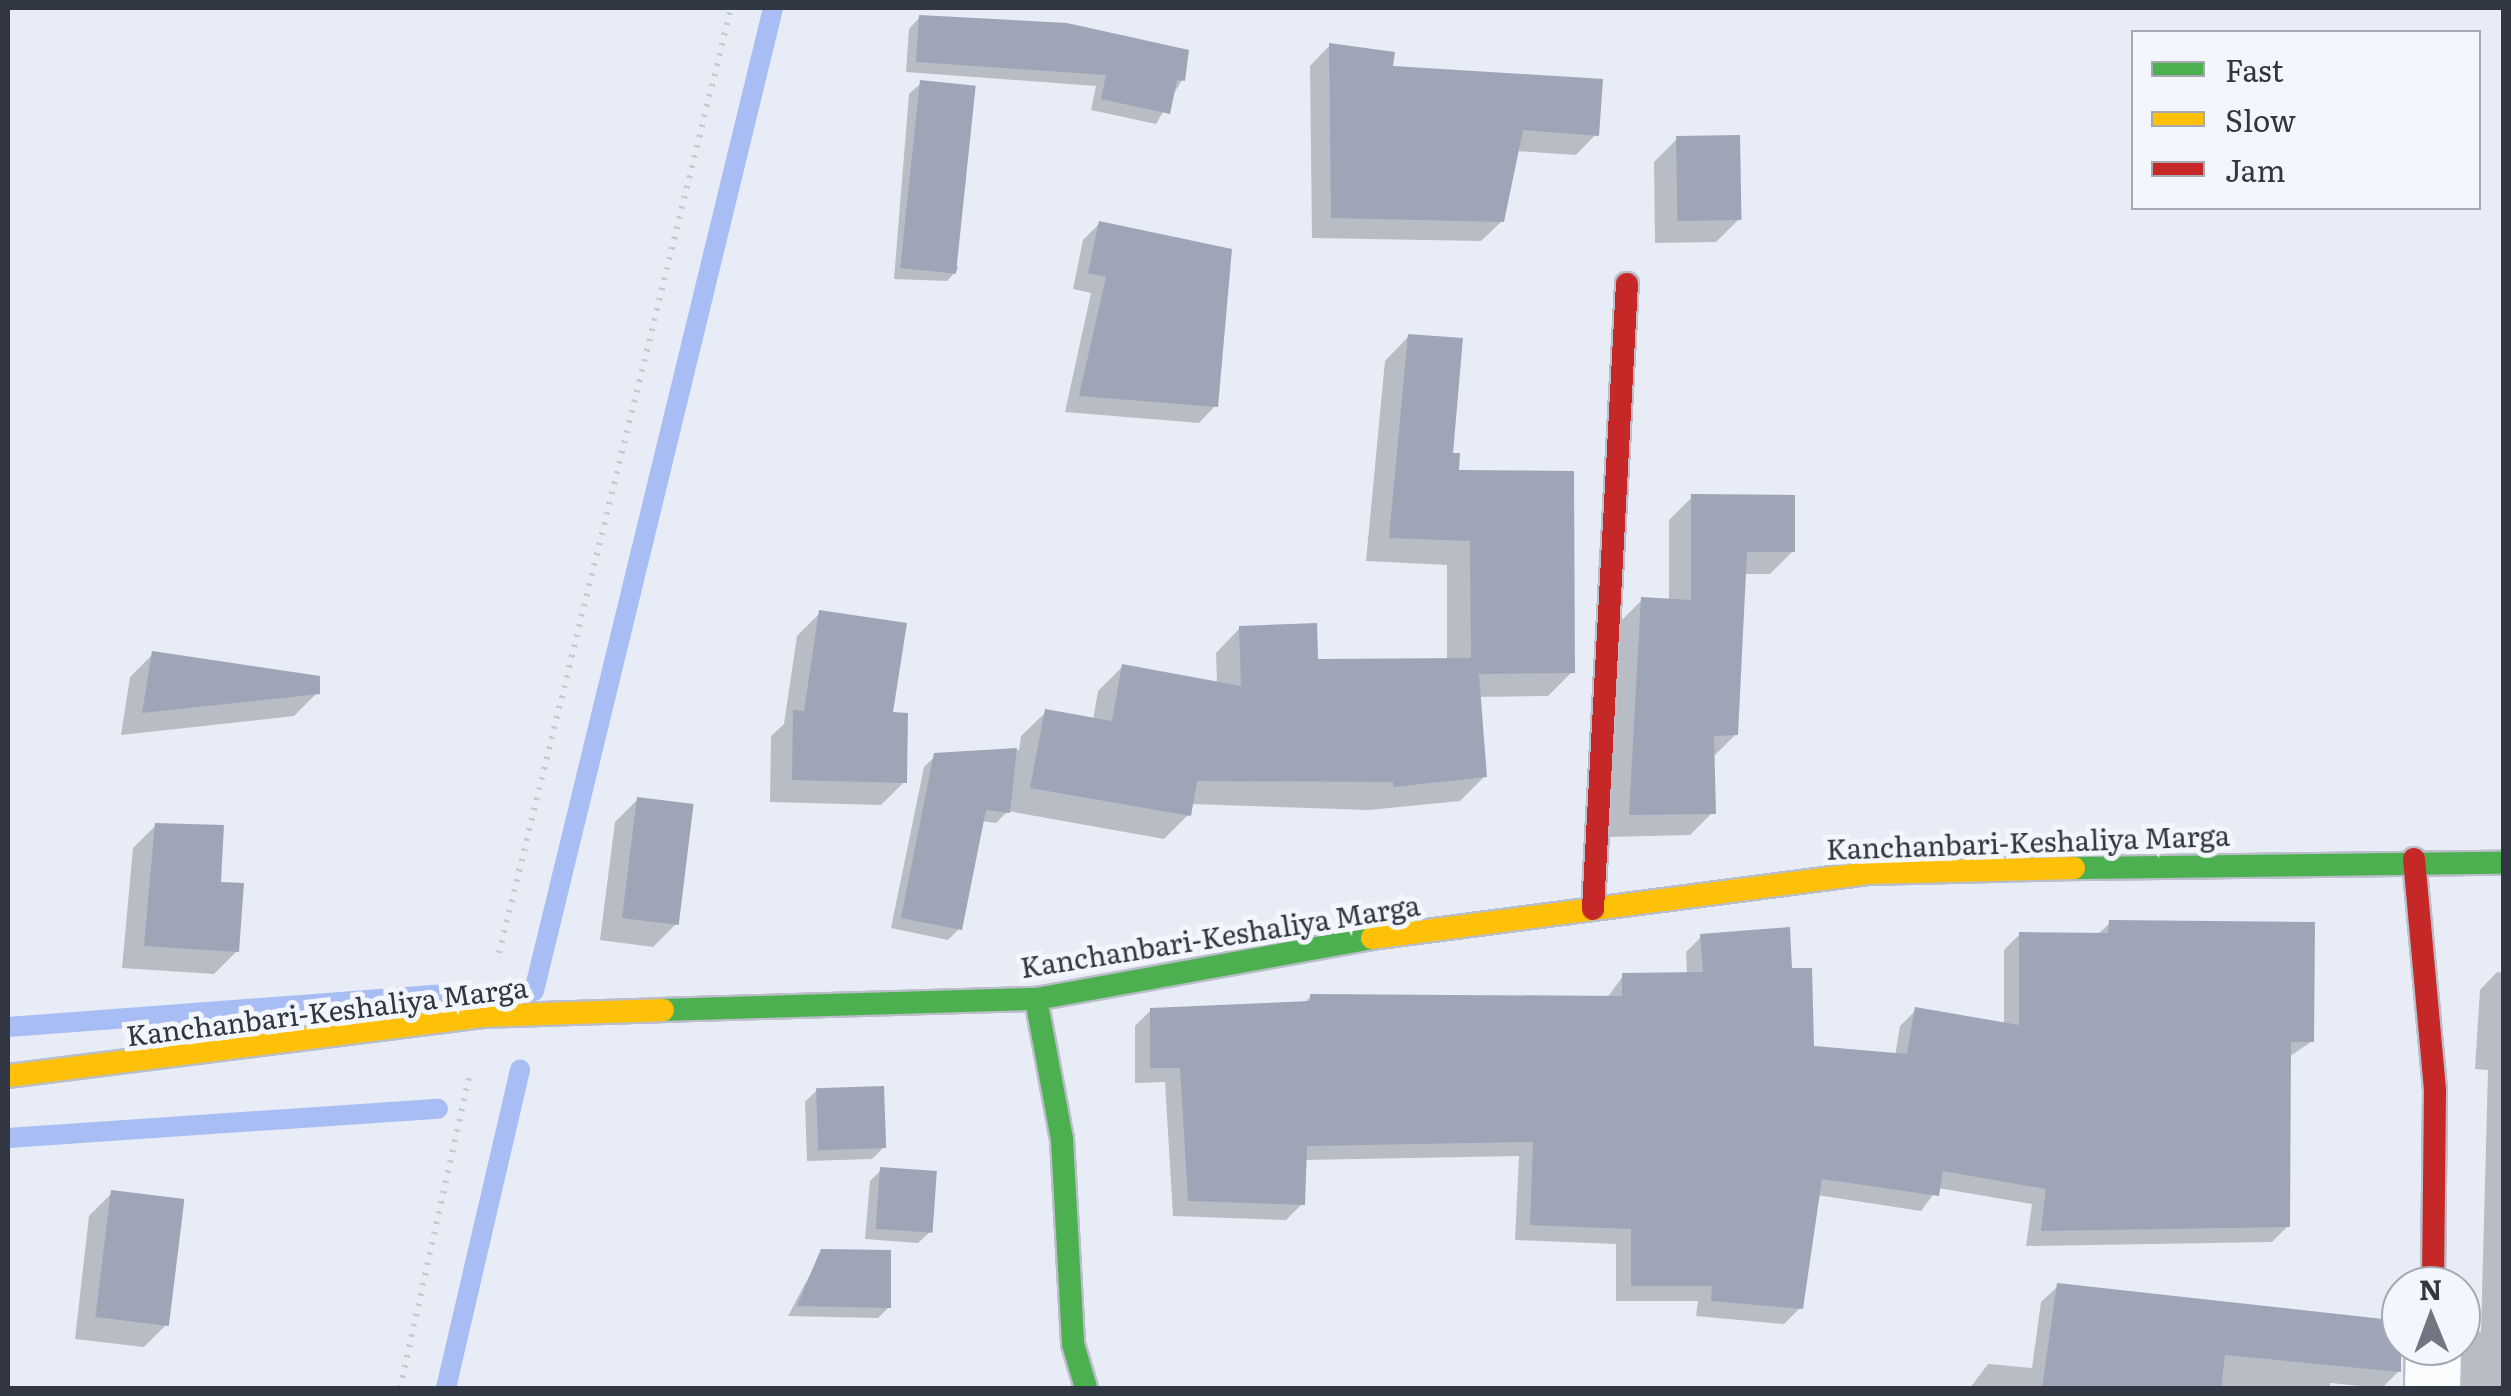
<!DOCTYPE html>
<style>
body{margin:0}
#map{position:relative;width:2511px;height:1396px;overflow:hidden;background:#e7ecf6;font-family:Literata,serif}
div>[style]{position:absolute}
[style*='--x']{left:calc(var(--x)*1px);top:calc(var(--y)*1px);width:calc(var(--w)*1px);rotate:calc(var(--a)*1deg)}
.shadow>*{inset:0;background:#0003}
.stream>*{height:20px;margin:-10px;padding:0 10px;transform-origin:10px;border-radius:10px;background:#a8bdf3}
.building>*{inset:0;background:#9ea5b6;transform-origin:0 0}
.path>*{height:6px;margin-top:-3px;transform-origin:0;background:repeating-linear-gradient(90deg,#c9cbd0 0 2.5px,transparent 0 10.5px)}
.roads{filter:drop-shadow(2px 0 #b9bec8) drop-shadow(-2px 0 #b9bec8) drop-shadow(0 2px #b9bec8) drop-shadow(0 -2px #b9bec8)}
.street>*{height:55px;margin:-27.5px;padding:0 27.5px;transform-origin:27.5px;border-radius:27.5px;background:#fbfcfe}
.fast>*{height:22px;margin:-11px;padding:0 11px;transform-origin:11px;border-radius:11px;background:#4caf50}
.slow>*{height:22px;margin:-11px;padding:0 11px;transform-origin:11px;border-radius:11px;background:#ffc107}
.jam>*{height:22px;margin:-11px;padding:0 11px;transform-origin:11px;border-radius:11px;background:#c62828}
span{translate:-50% -50%;white-space:nowrap;text-align:center;line-height:1.15;-webkit-text-stroke:10px #f3f6fc;paint-order:stroke}
.street-label{font-size:28px;color:#313643}
.frame{position:absolute;inset:0;border:10px solid #313643;pointer-events:none}
.legend{position:absolute;left:2131px;top:30px;width:350px;height:180px;box-sizing:border-box;background:#f3f6fc;border:2px solid #a5a9b2;margin:0;padding:12px 18px;list-style:none;font-size:30px;color:#313643}
.legend li{display:flex;align-items:center;gap:20px;height:50px}
.legend b{width:50px;border:2px solid #a5a9b2}
.north{position:absolute;left:2381px;top:1266px;width:100px;height:100px;box-sizing:border-box;background:#f3f6fc;border:2px solid #a5a9b2;border-radius:50%;rotate:359deg;font-size:28px;font-weight:700;line-height:40px;text-align:center;color:#313643}
.north::after{content:'';display:block;margin:auto;width:35px;height:45px;background:#717682;clip-path:polygon(50% 0,100% 100%,50% 72%,0 100%)}
</style>
<div id="map">
<div class="shadow">
<i style="clip-path:polygon(920px 17px,1182px 80px,1156px 124px,1091px 110px,1096px 86px,906px 72px,909px 29px)"></i>
<i style="clip-path:polygon(1330px 45px,1390px 69px,1596px 134px,1576px 155px,1516px 151px,1502px 221px,1481px 241px,1312px 238px,1310px 66px)"></i>
<i style="clip-path:polygon(921px 83px,958px 269px,947px 281px,894px 279px,909px 94px)"></i>
<i style="clip-path:polygon(1677px 139px,1739px 219px,1716px 242px,1655px 243px,1654px 162px)"></i>
<i style="clip-path:polygon(1099px 224px,1215px 406px,1199px 423px,1065px 412px,1091px 293px,1073px 289px,1083px 240px)"></i>
<i style="clip-path:polygon(1409px 336px,1457px 473px,1572px 672px,1548px 696px,1478px 697px,1485px 776px,1460px 801px,1369px 810px,1190px 804px,1188px 815px,1164px 839px,1008px 811px,996px 823px,981px 821px,960px 928px,948px 940px,891px 928px,924px 767px,936px 755px,1019px 750px,1021px 736px,1046px 712px,1093px 720px,1098px 691px,1123px 666px,1217px 684px,1216px 653px,1240px 628px,1315px 661px,1447px 661px,1447px 565px,1366px 561px,1385px 361px)"></i>
<i style="clip-path:polygon(1692px 497px,1793px 551px,1770px 574px,1743px 574px,1736px 734px,1712px 758px,1713px 812px,1690px 835px,1608px 837px,1619px 623px,1642px 600px,1669px 601px,1669px 520px)"></i>
<i style="clip-path:polygon(820px 613px,890px 715px,904px 782px,881px 805px,770px 802px,771px 736px,784px 724px,797px 636px)"></i>
<i style="clip-path:polygon(153px 654px,317px 693px,294px 716px,121px 735px,130px 677px)"></i>
<i style="clip-path:polygon(638px 799px,676px 924px,653px 947px,600px 940px,615px 822px)"></i>
<i style="clip-path:polygon(156px 825px,218px 884px,237px 951px,214px 974px,122px 968px,133px 848px)"></i>
<i style="clip-path:polygon(2110px 923px,2312px 1041px,2289px 1057px,2288px 1226px,2272px 1242px,2026px 1246px,2032px 1204px,1938px 1188px,1921px 1211px,1817px 1195px,1800px 1308px,1784px 1324px,1696px 1316px,1698px 1301px,1616px 1301px,1616px 1244px,1515px 1240px,1519px 1156px,1304px 1160px,1302px 1204px,1286px 1220px,1173px 1216px,1165px 1082px,1135px 1083px,1135px 1026px,1151px 1010px,1303px 1004px,1311px 996px,1607px 998px,1623px 976px,1687px 975px,1686px 952px,1702px 936px,1790px 971px,1811px 1048px,1895px 1056px,1900px 1026px,1916px 1010px,2004px 1025px,2004px 950px,2020px 934px,2097px 935px)"></i>
<i style="clip-path:polygon(2497px 972px,2504px 973px,2504px 1388px,2447px 1388px,2440px 1346px,2461px 1346px,2461px 1330px,2481px 1332px,2488px 1070px,2475px 1069px,2480px 990px)"></i>
<i style="clip-path:polygon(817px 1090px,883px 1148px,872px 1159px,807px 1161px,805px 1102px)"></i>
<i style="clip-path:polygon(881px 1170px,930px 1232px,918px 1243px,865px 1239px,870px 1181px)"></i>
<i style="clip-path:polygon(112px 1193px,167px 1324px,144px 1347px,75px 1339px,89px 1216px)"></i>
<i style="clip-path:polygon(822px 1252px,889px 1307px,878px 1318px,788px 1316px)"></i>
<i style="clip-path:polygon(2058px 1286px,2401px 1323px,2399px 1371px,2382px 1388px,2330px 1383px,2330px 1388px,1970px 1388px,1988px 1364px,2032px 1368px,2041px 1302px)"></i>
</div>
<div class="stream">
<i style="--x:534;--y:991;--w:1012;--a:-76.33"></i>
<i style="--x:8;--y:1027;--w:439;--a:-4.3"></i>
<i style="--x:8;--y:1138;--w:431;--a:-3.9"></i>
<i style="--x:446;--y:1388;--w:327;--a:-76.9"></i>
</div>
<div class="building">
<i style="clip-path:polygon(919px 15px,1067px 23px,1189px 50px,1185px 81px,1177px 80px,1170px 114px,1101px 99px,1106px 75px,916px 62px)"></i>
<i style="clip-path:polygon(1329px 43px,1395px 52px,1393px 66px,1603px 79px,1599px 136px,1523px 130px,1504px 222px,1331px 218px)"></i>
<i style="left:920px;top:80px;width:56px;height:189px;rotate:6deg"></i>
<i style="left:1740px;top:135px;width:85px;height:64px;rotate:89deg"></i>
<i style="clip-path:polygon(1099px 221px,1232px 249px,1218px 407px,1079px 396px,1106px 277px,1088px 273px)"></i>
<i style="clip-path:polygon(1408px 334px,1463px 338px,1453px 453px,1460px 453px,1459px 470px,1574px 471px,1575px 673px,1479px 674px,1487px 777px,1393px 787px,1393px 782px,1197px 781px,1191px 816px,1030px 788px,1045px 709px,1112px 721px,1122px 664px,1241px 686px,1239px 626px,1317px 623px,1318px 659px,1471px 658px,1470px 541px,1389px 538px)"></i>
<i style="clip-path:polygon(1691px 494px,1795px 495px,1795px 552px,1747px 552px,1738px 735px,1714px 736px,1716px 814px,1629px 815px,1641px 597px,1691px 600px)"></i>
<i style="clip-path:polygon(819px 610px,907px 623px,893px 712px,908px 713px,907px 783px,792px 780px,793px 710px,804px 711px)"></i>
<i style="clip-path:polygon(152px 651px,320px 676px,320px 694px,142px 713px)"></i>
<i style="clip-path:polygon(1017px 748px,1010px 813px,986px 810px,962px 930px,901px 918px,934px 753px)"></i>
<i style="left:637px;top:797px;width:57px;height:122px;rotate:7deg"></i>
<i style="clip-path:polygon(155px 823px,224px 825px,221px 882px,244px 883px,239px 952px,144px 946px)"></i>
<i style="clip-path:polygon(2109px 920px,2315px 922px,2314px 1042px,2291px 1042px,2290px 1227px,2041px 1231px,2046px 1189px,1943px 1171px,1939px 1196px,1822px 1179px,1803px 1309px,1711px 1301px,1712px 1286px,1631px 1286px,1631px 1229px,1530px 1225px,1533px 1142px,1307px 1146px,1305px 1205px,1188px 1201px,1180px 1068px,1150px 1068px,1150px 1008px,1310px 1001px,1310px 994px,1622px 996px,1622px 973px,1703px 972px,1700px 934px,1790px 927px,1792px 968px,1812px 968px,1814px 1046px,1907px 1054px,1915px 1007px,2019px 1025px,2019px 932px,2108px 933px)"></i>
<i style="left:884px;top:1086px;width:62px;height:68px;rotate:88deg"></i>
<i style="left:880px;top:1167px;width:57px;height:62px;rotate:4deg"></i>
<i style="left:111px;top:1190px;width:74px;height:128px;rotate:7deg"></i>
<i style="clip-path:polygon(821px 1249px,891px 1250px,891px 1308px,797px 1306px)"></i>
<i style="clip-path:polygon(2057px 1283px,2401px 1321px,2401px 1372px,2225px 1355px,2221px 1388px,2042px 1388px)"></i>
</div>
<div class="path">
<i style="--x:499;--y:953;--w:973;--a:-76.21"></i>
<i style="--x:400;--y:1388;--w:319;--a:-77.5"></i>
</div>
<div class="roads">
<div class="street">
<i style="--x:2432;--y:1388;--w:42;--a:-88.6"></i>
</div>
<div class="fast">
<i style="--x:2074;--y:868;--w:430;--a:-0.7"></i>
<i style="--x:1036;--y:999;--w:142;--a:79.5"></i>
<i style="--x:1062;--y:1139;--w:205;--a:86.9"></i>
<i style="--x:1073;--y:1344;--w:46;--a:73.5"></i>
<i style="--x:663;--y:1010;--w:373;--a:-1.7"></i>
<i style="--x:1036;--y:999;--w:341;--a:-10.3"></i>
</div>
<div class="slow">
<i style="--x:1372;--y:938;--w:501;--a:-7.45"></i>
<i style="--x:1869;--y:873;--w:205;--a:-1.4"></i>
<i style="--x:8;--y:1076;--w:479;--a:-7.2"></i>
<i style="--x:483;--y:1016;--w:180;--a:-1.9"></i>
</div>
<div class="jam">
<i style="--x:2414;--y:859;--w:233;--a:84.8"></i>
<i style="--x:2435;--y:1091;--w:195;--a:90.6"></i>
<i style="--x:1593;--y:909;--w:626;--a:-86.89"></i>
</div>
</div>
<div class="street-label">
<span style="left:2028px;top:841px;rotate:-2deg">Kanchanbari-Keshaliya Marga</span>
<span style="left:1220px;top:935px;rotate:-9deg">Kanchanbari-Keshaliya Marga</span>
<span style="left:327px;top:1010px;rotate:-7deg">Kanchanbari-Keshaliya Marga</span>
</div>
<div class="frame"></div>
<ul class="legend">
<li><b style="height:12px;background:#4caf50"></b>Fast</li>
<li><b style="height:12px;background:#ffc107"></b>Slow</li>
<li><b style="height:12px;background:#c62828"></b>Jam</li>
</ul>
<div class="north">N</div>
</div>
